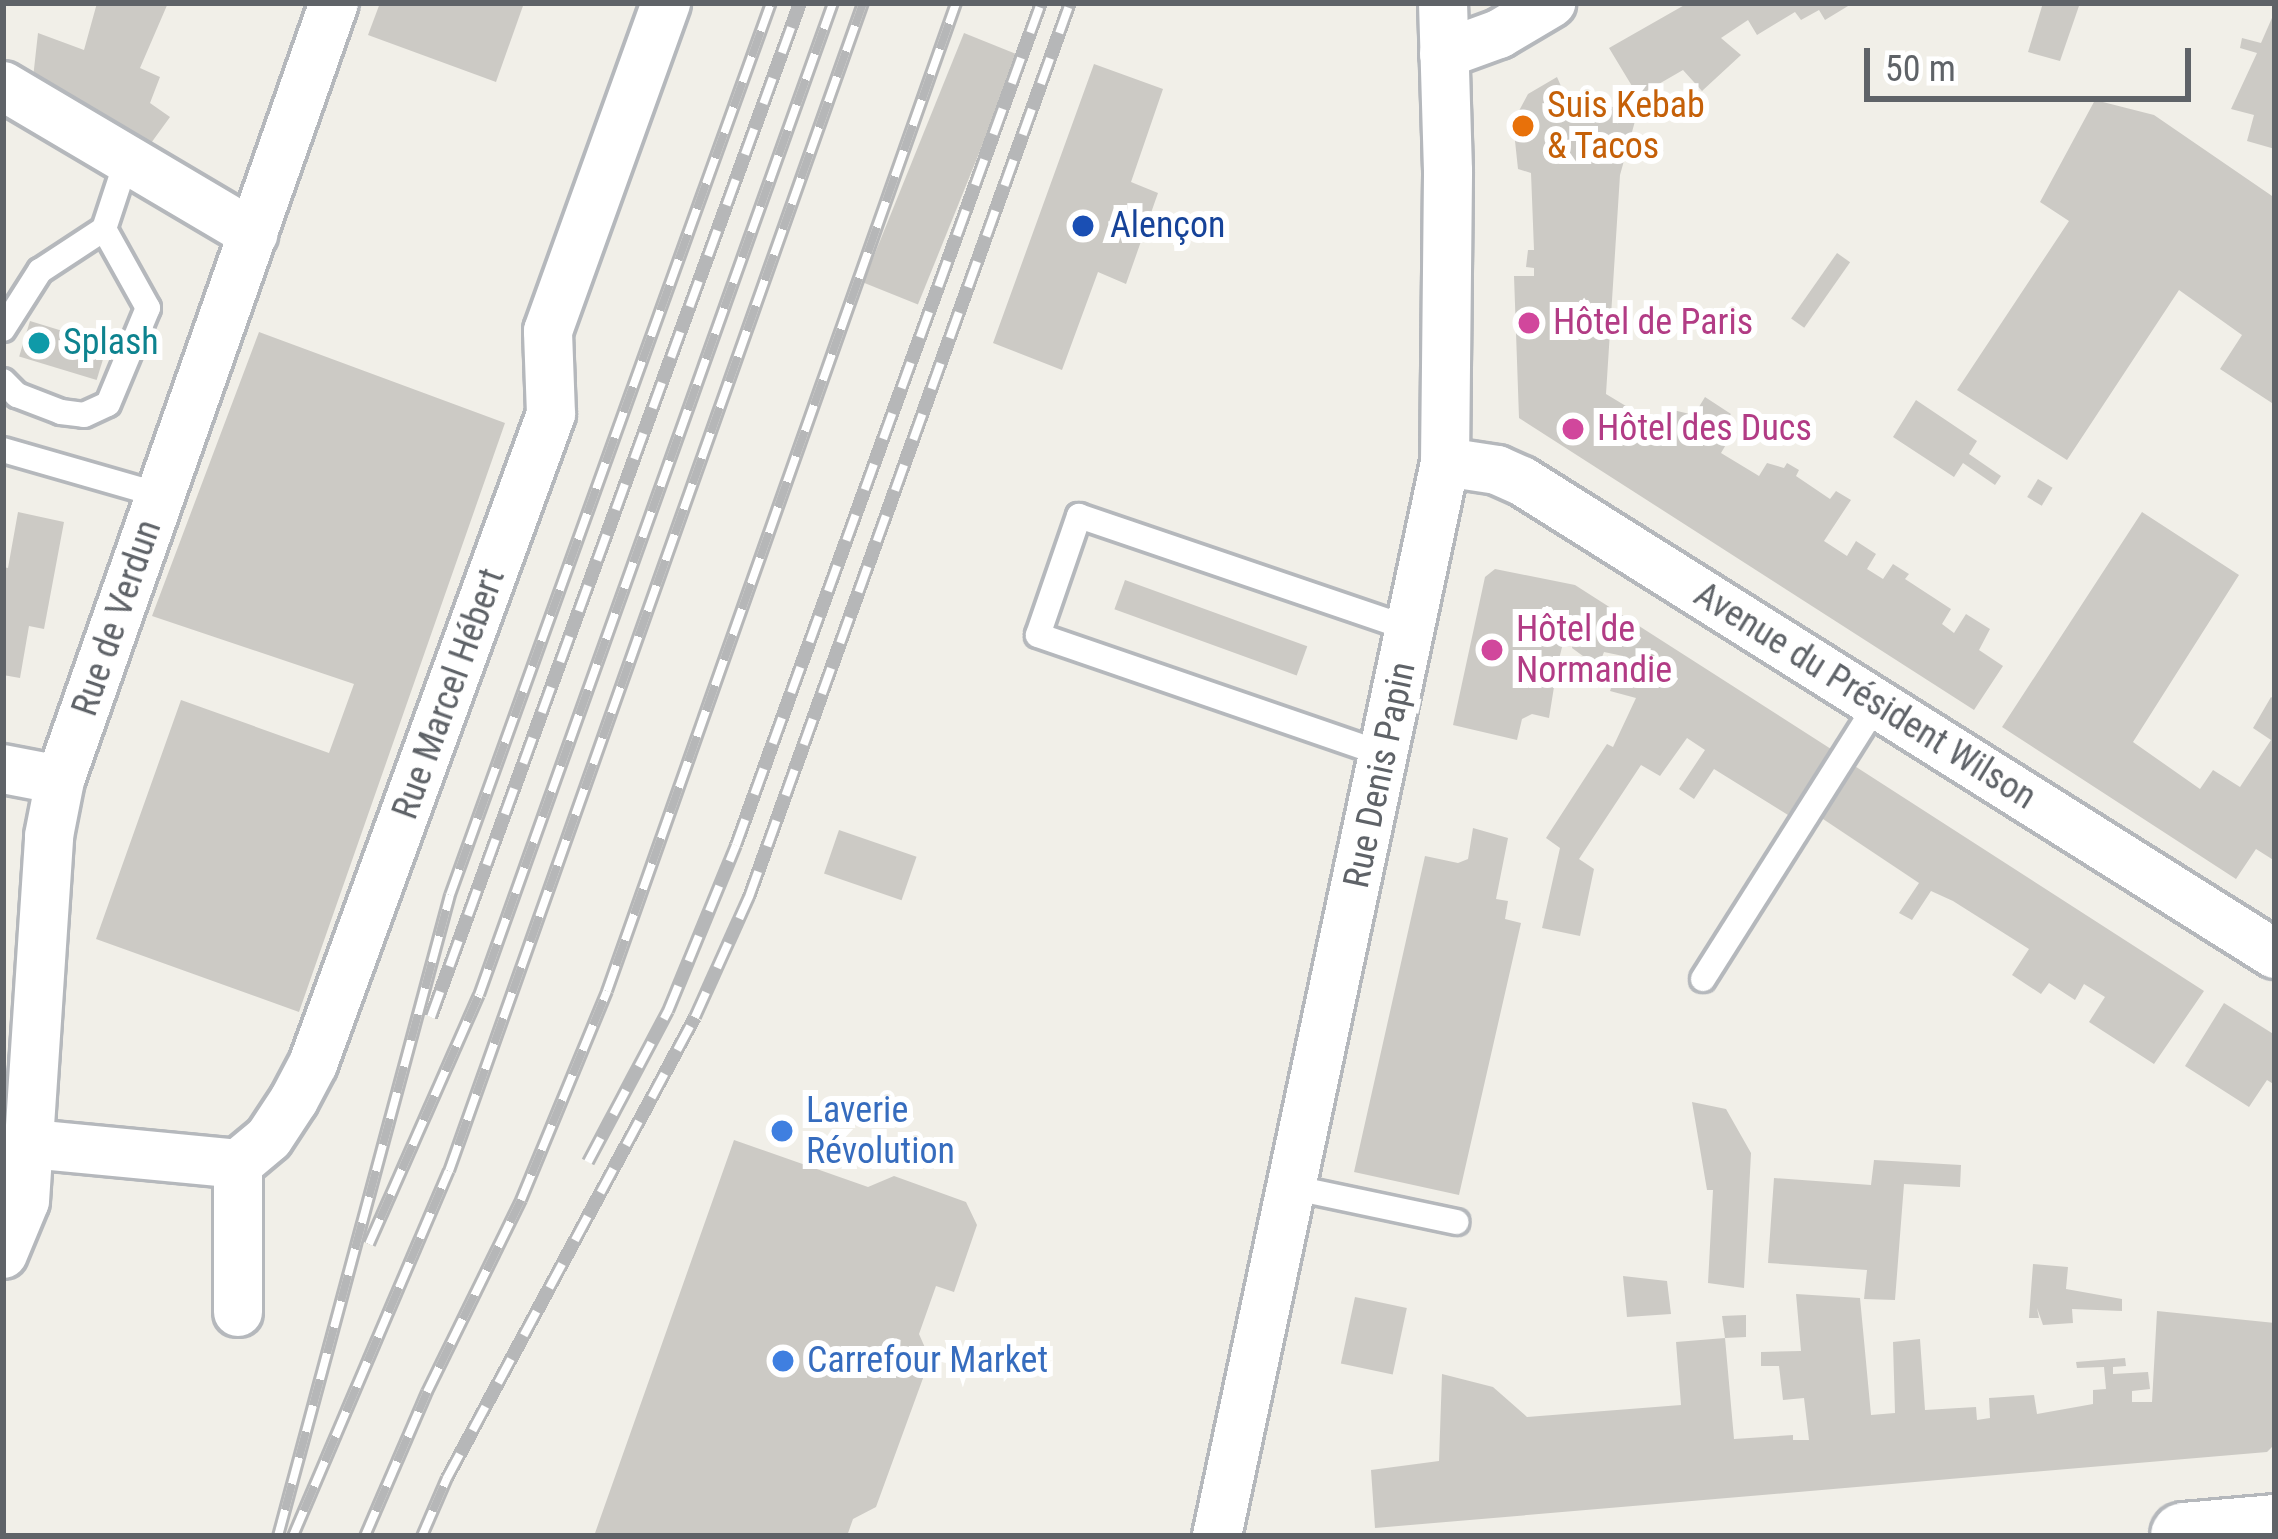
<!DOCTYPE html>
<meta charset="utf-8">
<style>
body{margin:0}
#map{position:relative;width:2278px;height:1539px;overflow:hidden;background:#f1efe8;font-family:"Roboto Condensed",sans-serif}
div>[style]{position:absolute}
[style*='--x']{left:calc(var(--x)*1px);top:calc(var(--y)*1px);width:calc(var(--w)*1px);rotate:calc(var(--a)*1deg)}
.building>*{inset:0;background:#cccac5;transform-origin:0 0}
.roads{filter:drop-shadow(3px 0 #b5b8bc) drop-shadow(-3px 0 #b5b8bc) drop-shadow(0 3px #b5b8bc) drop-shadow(0 -3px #b5b8bc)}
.service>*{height:24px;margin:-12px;padding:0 12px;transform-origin:12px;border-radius:12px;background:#fff}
.minor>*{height:48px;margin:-24px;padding:0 24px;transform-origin:24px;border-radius:24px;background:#fff}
.secondary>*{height:66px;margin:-33px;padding:0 33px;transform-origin:33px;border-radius:33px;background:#fff}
.rail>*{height:14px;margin-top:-7px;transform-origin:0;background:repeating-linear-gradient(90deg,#fff 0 27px,#b6b7b8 0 54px);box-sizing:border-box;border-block:3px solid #b6b7b8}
.dots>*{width:33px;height:33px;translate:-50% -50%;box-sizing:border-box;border:6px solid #fff;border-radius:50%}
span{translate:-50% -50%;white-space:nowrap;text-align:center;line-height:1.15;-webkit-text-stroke:12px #fff;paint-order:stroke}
.food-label{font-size:36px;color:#c56008}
.left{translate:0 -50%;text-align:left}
.transit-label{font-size:36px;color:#164399}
.hotel-label{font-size:36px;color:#b23c85}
.culture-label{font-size:36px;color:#0d838f}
.street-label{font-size:36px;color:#5f6368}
.shop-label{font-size:36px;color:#366cbe}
.frame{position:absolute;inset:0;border:6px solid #5f6368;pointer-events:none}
.scale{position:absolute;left:1864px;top:48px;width:327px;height:54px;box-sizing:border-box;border:6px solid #5f6368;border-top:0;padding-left:15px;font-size:36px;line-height:42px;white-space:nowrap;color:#5f6368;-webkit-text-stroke:9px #fff;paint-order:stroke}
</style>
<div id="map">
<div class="building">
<i style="clip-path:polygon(97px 3px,168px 3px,140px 68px,160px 77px,150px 103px,170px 117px,146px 150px,33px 78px,38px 33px,84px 50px)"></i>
<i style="clip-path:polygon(380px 3px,524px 3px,496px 82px,368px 35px)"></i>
<i style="clip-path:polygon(1688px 3px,1853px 3px,1825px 20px,1819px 10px,1801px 20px,1795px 12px,1757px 35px,1748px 20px,1721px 38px,1741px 55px,1702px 91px,1683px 70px,1638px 96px,1609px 48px)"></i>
<i style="clip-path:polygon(2043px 3px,2080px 3px,2060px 61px,2028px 52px)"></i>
<i style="clip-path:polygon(2275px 11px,2275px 149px,2247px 141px,2254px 115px,2231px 109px,2257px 53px,2240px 48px,2242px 38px,2261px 43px)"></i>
<i style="left:964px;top:33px;width:59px;height:269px;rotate:22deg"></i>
<i style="clip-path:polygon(1094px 64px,1163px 89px,1131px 182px,1158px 193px,1126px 284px,1098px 272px,1062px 370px,993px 343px)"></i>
<i style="clip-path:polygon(1557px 77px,1564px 93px,1637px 114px,1620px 175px,1606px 394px,1654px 423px,1673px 410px,1694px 415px,1705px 397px,1731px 414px,1724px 424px,1734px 431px,1721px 453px,1759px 476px,1767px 463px,1784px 468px,1787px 463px,1799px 470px,1796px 476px,1830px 499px,1836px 491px,1851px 500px,1824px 541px,1847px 556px,1856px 541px,1876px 554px,1867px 569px,1883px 579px,1893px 564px,1909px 574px,1905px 579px,1951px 609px,1942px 624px,1954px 633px,1966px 614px,1990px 629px,1979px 650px,2003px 666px,1974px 710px,1519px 418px,1514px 276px,1534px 276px,1534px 268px,1526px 267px,1528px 250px,1534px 250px,1531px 173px,1518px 169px,1513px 122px,1528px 94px)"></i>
<i style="clip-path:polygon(2095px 100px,2154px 115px,2275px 198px,2275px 405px,2220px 369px,2242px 335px,2179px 290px,2067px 460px,1957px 390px,2069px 221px,2040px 202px)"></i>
<i style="left:1837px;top:253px;width:16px;height:80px;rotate:35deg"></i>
<i style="left:30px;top:321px;width:81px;height:37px;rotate:17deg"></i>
<i style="clip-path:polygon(259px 332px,505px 423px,299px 1012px,96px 939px,181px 700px,329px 753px,354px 684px,152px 616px)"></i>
<i style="clip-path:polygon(1916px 400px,1977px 441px,1969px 454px,2001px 476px,1995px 485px,1963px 463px,1954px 477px,1893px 437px)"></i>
<i style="left:2038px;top:479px;width:17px;height:21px;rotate:31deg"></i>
<i style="clip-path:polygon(18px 512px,64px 522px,44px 629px,29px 626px,20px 678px,3px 675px,3px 567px,8px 568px)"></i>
<i style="clip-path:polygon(2142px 512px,2239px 575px,2133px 742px,2200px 789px,2213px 770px,2240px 787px,2271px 740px,2253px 728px,2271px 697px,2275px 700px,2275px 861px,2256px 849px,2236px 879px,2002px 727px)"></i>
<i style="clip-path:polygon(1495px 569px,1575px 585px,1831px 749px,1788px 815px,1714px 769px,1694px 799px,1679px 789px,1705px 750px,1687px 738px,1660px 776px,1641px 765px,1579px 859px,1594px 869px,1580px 936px,1542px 928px,1560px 848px,1546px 838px,1607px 744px,1613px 747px,1636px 698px,1610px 691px,1623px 656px,1604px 652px,1598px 667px,1572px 648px,1575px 627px,1568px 624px,1559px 659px,1536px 656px,1532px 681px,1554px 687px,1549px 718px,1532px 714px,1522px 719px,1517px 740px,1453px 725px,1485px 577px)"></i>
<i style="left:1125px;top:580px;width:194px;height:31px;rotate:20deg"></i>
<i style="clip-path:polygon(1850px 763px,2204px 991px,2154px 1064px,2089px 1022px,2105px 997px,2084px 984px,2075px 1000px,2049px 983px,2041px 994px,2012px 975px,2029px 949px,1953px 901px,1931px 891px,1912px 920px,1899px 913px,1919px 883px,1817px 815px)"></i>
<i style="clip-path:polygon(1473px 828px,1508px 838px,1496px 899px,1508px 901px,1505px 919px,1521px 923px,1459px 1195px,1354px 1172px,1425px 856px,1458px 863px,1468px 859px)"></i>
<i style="left:839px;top:830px;width:82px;height:46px;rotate:19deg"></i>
<i style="clip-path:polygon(2224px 1003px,2275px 1035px,2275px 1085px,2267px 1080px,2249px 1107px,2185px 1066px)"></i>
<i style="clip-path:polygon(1692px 1102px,1726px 1109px,1751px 1153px,1744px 1288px,1708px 1283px,1713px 1190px,1707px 1190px)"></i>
<i style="clip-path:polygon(734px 1140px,868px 1187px,894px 1176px,966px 1202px,977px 1225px,954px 1292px,936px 1286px,919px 1334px,930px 1359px,876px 1507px,853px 1519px,847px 1536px,594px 1536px)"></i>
<i style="clip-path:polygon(1874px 1160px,1961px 1165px,1960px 1187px,1904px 1184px,1895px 1300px,1864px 1299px,1867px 1270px,1768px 1263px,1774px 1178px,1871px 1185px)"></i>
<i style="clip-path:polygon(2033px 1264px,2068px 1267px,2066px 1289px,2122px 1299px,2122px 1311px,2072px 1309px,2073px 1323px,2043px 1325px,2037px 1308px,2039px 1318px,2029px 1318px)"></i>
<i style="clip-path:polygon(1623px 1276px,1667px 1281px,1671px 1314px,1627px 1317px)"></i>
<i style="clip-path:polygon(1796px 1294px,1860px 1298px,1871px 1415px,1895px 1413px,1893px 1342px,1920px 1339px,1925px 1410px,1976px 1407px,1977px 1420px,1990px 1418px,1989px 1398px,2034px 1395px,2037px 1414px,2093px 1404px,2093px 1390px,2106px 1389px,2104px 1367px,2077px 1368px,2076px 1362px,2125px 1358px,2126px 1366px,2113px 1367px,2113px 1374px,2148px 1372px,2150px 1389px,2132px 1391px,2132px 1402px,2152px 1402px,2157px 1311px,2275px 1323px,2272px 1447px,2267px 1452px,1375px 1528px,1371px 1470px,1439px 1461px,1442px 1374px,1493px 1387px,1527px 1417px,1681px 1405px,1676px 1342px,1725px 1338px,1722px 1316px,1746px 1315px,1746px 1337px,1725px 1338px,1734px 1439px,1793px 1435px,1793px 1440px,1809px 1440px,1804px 1398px,1783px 1400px,1779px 1366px,1761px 1366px,1761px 1352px,1801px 1351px)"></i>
<i style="left:1355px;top:1297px;width:53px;height:68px;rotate:12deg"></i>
</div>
<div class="roads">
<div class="service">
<i style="--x:3;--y:329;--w:69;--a:-57.5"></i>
<i style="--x:40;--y:271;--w:77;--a:-33.3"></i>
<i style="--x:104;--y:229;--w:74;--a:-71.8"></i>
<i style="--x:3;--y:381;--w:20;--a:45"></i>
<i style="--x:17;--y:395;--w:47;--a:21.1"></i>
<i style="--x:61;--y:412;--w:23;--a:7"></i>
<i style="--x:84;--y:415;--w:26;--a:-25"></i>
<i style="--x:108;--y:404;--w:104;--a:-67.4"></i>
<i style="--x:148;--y:308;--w:90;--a:-119.1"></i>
<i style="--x:3;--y:450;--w:163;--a:16"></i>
<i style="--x:1383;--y:754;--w:365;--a:-161"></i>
<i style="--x:1038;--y:635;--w:126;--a:-71"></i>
<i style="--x:1079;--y:516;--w:350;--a:18.8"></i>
<i style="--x:1703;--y:979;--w:328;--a:-57.7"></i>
<i style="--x:1295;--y:1188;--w:165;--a:11.9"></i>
</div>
<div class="minor">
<i style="--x:1444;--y:54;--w:59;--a:-20"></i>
<i style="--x:1499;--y:34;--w:61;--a:-30.8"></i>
<i style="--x:3;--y:86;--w:291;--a:30.6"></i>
<i style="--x:1445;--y:462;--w:53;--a:8.7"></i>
<i style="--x:1497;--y:470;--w:27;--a:24"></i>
<i style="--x:1522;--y:481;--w:889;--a:32.14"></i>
<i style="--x:3;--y:769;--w:58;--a:10.9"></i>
<i style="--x:31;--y:1144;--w:208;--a:5.5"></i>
<i style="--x:238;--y:1164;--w:40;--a:-40"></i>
<i style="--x:269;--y:1138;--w:45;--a:-56.7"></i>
<i style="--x:294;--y:1100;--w:41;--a:-62.2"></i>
<i style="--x:313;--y:1064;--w:692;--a:-69.89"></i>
<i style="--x:551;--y:414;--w:83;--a:-92.1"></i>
<i style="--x:548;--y:331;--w:349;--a:-70.2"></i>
<i style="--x:3;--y:1254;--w:57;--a:-67.5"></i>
<i style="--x:25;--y:1201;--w:366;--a:-86.2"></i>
<i style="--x:49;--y:836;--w:57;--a:-78.9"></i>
<i style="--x:60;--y:780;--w:824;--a:-70.58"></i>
<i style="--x:238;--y:1312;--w:148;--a:-90"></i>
<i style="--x:1217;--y:1536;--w:1098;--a:-78.01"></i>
<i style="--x:1445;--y:462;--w:291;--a:-89.4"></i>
<i style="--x:1448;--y:171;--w:168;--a:-91.7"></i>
</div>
<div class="secondary">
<i style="--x:2184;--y:1536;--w:91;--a:-5"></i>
</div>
</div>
<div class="rail">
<i style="--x:431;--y:1017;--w:1079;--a:-70"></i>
<i style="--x:588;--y:1162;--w:171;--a:-62.1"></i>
<i style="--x:668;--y:1011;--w:179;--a:-67.7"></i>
<i style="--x:736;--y:845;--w:896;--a:-70.09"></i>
<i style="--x:369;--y:1244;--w:272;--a:-66.2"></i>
<i style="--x:479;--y:995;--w:1053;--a:-70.36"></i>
<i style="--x:278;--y:1536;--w:664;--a:-74.98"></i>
<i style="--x:450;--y:895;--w:948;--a:-70.21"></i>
<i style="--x:293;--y:1536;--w:397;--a:-66.9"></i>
<i style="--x:449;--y:1171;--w:1239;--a:-70.48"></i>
<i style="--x:365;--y:1536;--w:157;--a:-66.7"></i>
<i style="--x:427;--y:1392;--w:214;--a:-63.9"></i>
<i style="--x:521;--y:1200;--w:226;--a:-67.6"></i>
<i style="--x:607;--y:991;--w:1048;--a:-70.54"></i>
<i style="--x:422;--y:1536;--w:63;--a:-66.7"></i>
<i style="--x:447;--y:1478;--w:523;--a:-61.72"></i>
<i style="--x:695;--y:1017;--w:132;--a:-65.8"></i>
<i style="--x:749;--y:897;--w:950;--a:-70.25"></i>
</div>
<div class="dots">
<i style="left:1523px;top:126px;background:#e8710a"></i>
<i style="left:1083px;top:226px;background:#1a4fb4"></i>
<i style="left:1529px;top:323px;background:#d1479c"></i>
<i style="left:39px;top:343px;background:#0f9aa8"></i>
<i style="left:1573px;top:429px;background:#d1479c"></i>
<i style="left:1492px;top:650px;background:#d1479c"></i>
<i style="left:782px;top:1131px;background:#3f7fe0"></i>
<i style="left:783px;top:1361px;background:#3f7fe0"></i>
</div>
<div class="food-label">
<span class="left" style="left:1547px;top:126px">Suis Kebab<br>&amp; Tacos</span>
</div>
<div class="transit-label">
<span class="left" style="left:1110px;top:226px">Alençon</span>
</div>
<div class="hotel-label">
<span class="left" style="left:1553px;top:323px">Hôtel de Paris</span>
<span class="left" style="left:1597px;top:429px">Hôtel des Ducs</span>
<span class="left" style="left:1516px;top:650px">Hôtel de<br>Normandie</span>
</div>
<div class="culture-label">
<span class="left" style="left:63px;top:343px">Splash</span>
</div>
<div class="street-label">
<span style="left:117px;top:618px;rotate:-71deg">Rue de Verdun</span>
<span style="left:449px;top:694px;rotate:-70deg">Rue Marcel Hébert</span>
<span style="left:1865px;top:696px;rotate:32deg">Avenue du Président Wilson</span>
<span style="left:1380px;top:775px;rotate:-78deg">Rue Denis Papin</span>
</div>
<div class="shop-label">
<span class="left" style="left:806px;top:1131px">Laverie<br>Révolution</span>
<span class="left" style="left:807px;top:1361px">Carrefour Market</span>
</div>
<div class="frame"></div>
<div class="scale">50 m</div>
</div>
